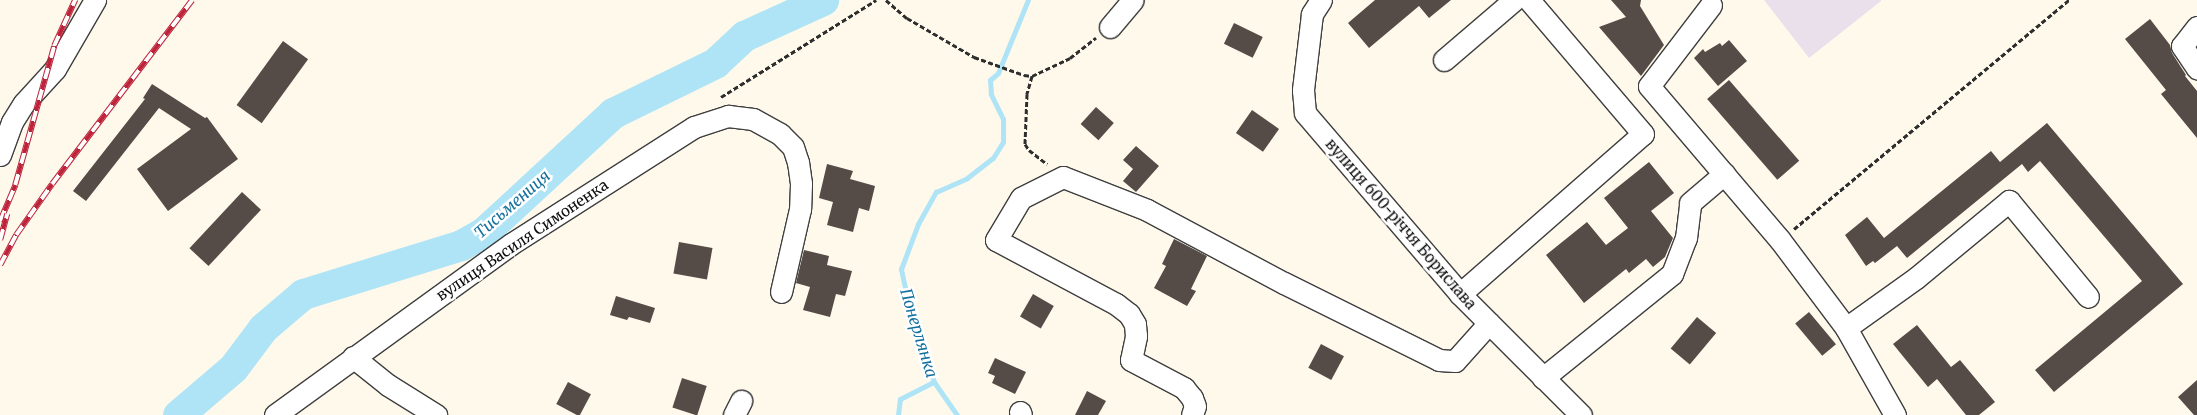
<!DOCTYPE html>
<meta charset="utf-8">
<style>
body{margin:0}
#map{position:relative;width:2197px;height:415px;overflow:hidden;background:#fff9eb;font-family:Merriweather,serif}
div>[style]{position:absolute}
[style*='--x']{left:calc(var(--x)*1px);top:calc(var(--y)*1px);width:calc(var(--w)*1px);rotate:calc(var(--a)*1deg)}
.industrial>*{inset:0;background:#e9e0eb}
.stream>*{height:5px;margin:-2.5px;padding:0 2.5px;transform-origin:2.5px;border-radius:2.5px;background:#afe4f7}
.river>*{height:31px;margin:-15.5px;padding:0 15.5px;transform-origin:15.5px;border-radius:15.5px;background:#afe4f7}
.building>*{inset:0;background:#554c48;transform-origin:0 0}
.path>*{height:3px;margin-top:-1.5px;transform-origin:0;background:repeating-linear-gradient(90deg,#2e2e2e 0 5px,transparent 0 7.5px)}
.roads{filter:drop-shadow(1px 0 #3f3f3f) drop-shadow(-1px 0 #3f3f3f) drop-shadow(0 1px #3f3f3f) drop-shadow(0 -1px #3f3f3f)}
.minor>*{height:21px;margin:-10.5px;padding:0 10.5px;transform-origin:10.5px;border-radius:10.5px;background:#fff}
.rail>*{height:5.5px;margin-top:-2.75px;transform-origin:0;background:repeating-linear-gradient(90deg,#fff 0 11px,#bd233b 0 22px);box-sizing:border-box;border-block:1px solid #bd233b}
span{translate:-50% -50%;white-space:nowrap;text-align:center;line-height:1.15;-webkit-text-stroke:5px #fff;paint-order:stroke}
.street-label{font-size:15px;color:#0c0c0c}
.water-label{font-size:16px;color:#15719e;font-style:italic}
</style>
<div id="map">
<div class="industrial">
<i style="clip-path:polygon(1764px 0,1881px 0,1881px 1px,1809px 58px)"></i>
</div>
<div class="stream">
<i style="--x:898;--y:415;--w:16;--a:-83"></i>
<i style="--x:900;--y:399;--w:38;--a:-27"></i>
<i style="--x:957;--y:415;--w:40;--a:-124.9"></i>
<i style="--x:934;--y:382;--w:66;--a:-109.5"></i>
<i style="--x:912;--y:320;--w:52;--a:-102.2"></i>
<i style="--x:901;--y:269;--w:48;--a:-69.3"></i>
<i style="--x:918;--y:224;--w:37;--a:-61"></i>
<i style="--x:936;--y:192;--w:34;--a:-24"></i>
<i style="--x:967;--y:178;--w:33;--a:-38"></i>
<i style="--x:993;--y:158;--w:19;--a:-58"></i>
<i style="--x:1003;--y:142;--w:23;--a:-90"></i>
<i style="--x:1003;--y:119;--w:28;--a:-116"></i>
<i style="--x:991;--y:94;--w:14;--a:-94"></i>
<i style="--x:990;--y:80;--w:11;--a:-41"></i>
<i style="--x:998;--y:73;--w:79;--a:-67.7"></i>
</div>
<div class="river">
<i style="--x:178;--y:415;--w:72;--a:-40.5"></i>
<i style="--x:233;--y:368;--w:50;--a:-53.1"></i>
<i style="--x:263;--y:328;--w:52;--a:-40.4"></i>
<i style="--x:303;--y:294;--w:165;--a:-17.2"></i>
<i style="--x:461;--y:245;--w:26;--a:-29"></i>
<i style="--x:484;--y:232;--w:176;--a:-42.7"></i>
<i style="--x:613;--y:113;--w:114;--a:-26.1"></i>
<i style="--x:715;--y:63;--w:40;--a:-43"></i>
<i style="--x:744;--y:36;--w:87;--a:-24.5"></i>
</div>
<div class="building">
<i style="clip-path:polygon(1375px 0,1451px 0,1429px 18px,1419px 6px,1369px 48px,1348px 23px)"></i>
<i style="clip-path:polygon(1611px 0,1641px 0,1640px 6px,1664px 45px,1641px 76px,1599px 27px,1626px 17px)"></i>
<i style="clip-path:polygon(2150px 19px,2170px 45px,2172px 53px,2186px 75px,2185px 76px,2197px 91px,2197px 138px,2161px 94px,2166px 90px,2125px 39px)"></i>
<i style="left:1234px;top:23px;width:32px;height:23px;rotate:26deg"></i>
<i style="clip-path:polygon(1729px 40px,1747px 61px,1718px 86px,1694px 58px,1703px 49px,1705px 52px,1720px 43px,1722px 46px)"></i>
<i style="left:283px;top:41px;width:31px;height:79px;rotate:36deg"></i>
<i style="left:1729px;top:80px;width:107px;height:29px;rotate:49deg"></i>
<i style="clip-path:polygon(152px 84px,205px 118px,207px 117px,238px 159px,168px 211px,137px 169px,191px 129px,159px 108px,86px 201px,73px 191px,145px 99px,143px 98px)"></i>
<i style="left:1096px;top:107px;width:24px;height:23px;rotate:42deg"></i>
<i style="left:1252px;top:110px;width:33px;height:28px;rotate:35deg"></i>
<i style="clip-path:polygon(2047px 123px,2183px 284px,2054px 392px,2035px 370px,2142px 281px,2040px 161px,2028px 172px,2022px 164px,1907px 258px,1897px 246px,1875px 263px,1873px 261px,1866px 266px,1845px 235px,1867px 217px,1884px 238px,1991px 151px,2000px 162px)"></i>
<i style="clip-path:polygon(1136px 146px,1159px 166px,1136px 192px,1123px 181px,1133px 169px,1123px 160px)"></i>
<i style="clip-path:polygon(1649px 162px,1674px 193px,1651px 211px,1673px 238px,1665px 257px,1653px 267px,1646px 259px,1629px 273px,1626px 269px,1584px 303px,1546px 255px,1587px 222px,1606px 245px,1628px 228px,1604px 198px)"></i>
<i style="clip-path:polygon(827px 164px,853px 171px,850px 179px,875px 186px,869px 211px,859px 208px,853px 232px,827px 225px,833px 202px,819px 198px)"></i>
<i style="left:242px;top:192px;width:26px;height:77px;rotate:43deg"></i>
<i style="clip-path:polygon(1174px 239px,1207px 256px,1191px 289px,1196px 291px,1187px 306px,1154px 288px,1166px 266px,1162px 264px)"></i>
<i style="left:679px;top:242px;width:34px;height:32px;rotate:10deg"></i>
<i style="clip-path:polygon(804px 250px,829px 256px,827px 265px,852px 271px,845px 296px,836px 294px,830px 317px,803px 310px,810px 287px,796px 283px)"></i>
<i style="left:1033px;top:294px;width:24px;height:26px;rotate:30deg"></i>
<i style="clip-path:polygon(616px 296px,655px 308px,650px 323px,629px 317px,627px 320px,610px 315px)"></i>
<i style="left:1809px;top:312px;width:42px;height:18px;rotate:50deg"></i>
<i style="left:1697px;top:317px;width:25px;height:41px;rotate:40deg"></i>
<i style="clip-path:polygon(1917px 325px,1951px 367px,1960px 360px,1995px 402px,1979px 415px,1966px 415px,1937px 379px,1928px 387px,1893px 344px)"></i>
<i style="left:1321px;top:344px;width:26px;height:27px;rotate:28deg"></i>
<i style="clip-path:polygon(995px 358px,1026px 372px,1015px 394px,992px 383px,995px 376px,988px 373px)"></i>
<i style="left:682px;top:378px;width:26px;height:31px;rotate:18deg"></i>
<i style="clip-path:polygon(2197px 380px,2197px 415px,2194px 415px,2178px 397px)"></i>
<i style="left:568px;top:382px;width:26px;height:25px;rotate:28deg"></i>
<i style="clip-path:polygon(1087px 391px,1106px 401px,1098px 415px,1075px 415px)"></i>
</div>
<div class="path">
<i style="--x:886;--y:0;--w:28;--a:41"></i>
<i style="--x:907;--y:18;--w:78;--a:30.2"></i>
<i style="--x:974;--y:57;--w:53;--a:19.8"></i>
<i style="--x:1024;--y:75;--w:8;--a:7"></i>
<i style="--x:1032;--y:76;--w:42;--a:-25.3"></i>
<i style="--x:1070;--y:58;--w:33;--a:-38"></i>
<i style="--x:1032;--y:76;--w:19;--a:106"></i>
<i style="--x:1027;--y:94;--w:50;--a:92.3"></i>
<i style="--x:1025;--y:144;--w:7;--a:56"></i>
<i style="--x:1029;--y:150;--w:23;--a:38"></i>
<i style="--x:721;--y:97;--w:183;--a:-32"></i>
<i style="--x:1794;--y:229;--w:358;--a:-39.8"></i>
</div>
<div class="roads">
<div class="minor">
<i style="--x:1321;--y:0;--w:17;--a:123"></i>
<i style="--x:1312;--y:14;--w:77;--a:96.8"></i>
<i style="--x:1303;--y:90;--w:23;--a:85"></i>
<i style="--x:1305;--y:113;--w:238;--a:49.4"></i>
<i style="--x:1460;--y:294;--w:171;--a:45"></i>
<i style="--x:1711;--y:5;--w:102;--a:127.4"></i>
<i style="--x:1649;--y:86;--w:202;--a:49.6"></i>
<i style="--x:1780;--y:240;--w:110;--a:53.1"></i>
<i style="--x:1846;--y:328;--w:100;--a:60.6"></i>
<i style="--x:1110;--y:27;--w:35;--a:-50"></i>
<i style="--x:2197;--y:27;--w:24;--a:128"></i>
<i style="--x:2182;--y:46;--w:27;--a:56"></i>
<i style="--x:1444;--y:60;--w:92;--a:-40.6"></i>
<i style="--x:0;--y:155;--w:35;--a:-70"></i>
<i style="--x:12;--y:122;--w:22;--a:-58"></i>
<i style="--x:24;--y:103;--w:46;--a:-47.6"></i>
<i style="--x:55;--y:69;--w:80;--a:-59.9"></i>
<i style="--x:1460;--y:294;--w:243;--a:-41.2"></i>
<i style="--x:1643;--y:134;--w:176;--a:-130.4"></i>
<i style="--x:1846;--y:328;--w:86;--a:-35.5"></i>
<i style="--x:1916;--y:278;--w:121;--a:-39.6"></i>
<i style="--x:2009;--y:201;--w:124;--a:50.5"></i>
<i style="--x:353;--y:357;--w:45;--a:38.7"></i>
<i style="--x:388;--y:385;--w:57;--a:32"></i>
<i style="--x:1543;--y:378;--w:166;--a:-38.9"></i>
<i style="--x:1672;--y:274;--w:39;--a:-69"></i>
<i style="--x:1686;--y:238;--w:35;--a:-83"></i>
<i style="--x:1690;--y:203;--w:45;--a:-40.5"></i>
<i style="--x:1020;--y:412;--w:3;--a:72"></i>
<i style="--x:275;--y:415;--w:291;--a:-35.9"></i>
<i style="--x:511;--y:244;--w:217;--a:-32.6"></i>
<i style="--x:694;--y:127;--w:36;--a:-18"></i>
<i style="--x:728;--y:116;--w:25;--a:7"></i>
<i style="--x:753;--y:119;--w:31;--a:29"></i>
<i style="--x:780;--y:134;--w:18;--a:45"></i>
<i style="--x:793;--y:147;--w:16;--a:72"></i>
<i style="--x:798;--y:162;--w:22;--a:82"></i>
<i style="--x:801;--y:184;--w:25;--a:92"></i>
<i style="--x:800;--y:209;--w:85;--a:102.9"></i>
<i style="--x:734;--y:415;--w:16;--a:-63"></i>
<i style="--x:1192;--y:415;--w:9;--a:-72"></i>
<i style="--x:1195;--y:406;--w:9;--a:-111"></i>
<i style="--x:1192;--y:398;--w:13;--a:-129"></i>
<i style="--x:1184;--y:388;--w:60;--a:-152.2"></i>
<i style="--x:1131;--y:360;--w:25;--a:-78"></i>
<i style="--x:1136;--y:336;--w:12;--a:-95"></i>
<i style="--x:1135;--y:324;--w:12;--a:-121"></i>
<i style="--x:1129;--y:314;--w:16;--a:-142"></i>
<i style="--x:1116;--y:304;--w:136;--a:-151.9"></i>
<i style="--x:996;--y:240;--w:49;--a:-59.2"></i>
<i style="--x:1021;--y:198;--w:47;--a:-26.6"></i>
<i style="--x:1063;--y:177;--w:90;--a:21.4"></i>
<i style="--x:1147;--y:210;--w:155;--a:28.1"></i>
<i style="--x:1284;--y:283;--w:173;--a:26.4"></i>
<i style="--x:1439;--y:360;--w:16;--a:4"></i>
<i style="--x:1455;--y:361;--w:51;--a:-48.2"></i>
</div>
</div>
<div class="rail">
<i style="--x:0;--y:221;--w:39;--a:-67"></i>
<i style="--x:15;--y:185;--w:144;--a:-74.3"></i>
<i style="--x:54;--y:46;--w:51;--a:-65.5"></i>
<i style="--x:0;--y:240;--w:27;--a:-75"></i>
<i style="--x:0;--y:265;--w:34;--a:-62"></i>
<i style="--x:16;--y:235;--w:62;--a:-54.8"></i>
<i style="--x:52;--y:184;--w:231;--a:-52.7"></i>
</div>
<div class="street-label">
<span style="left:1401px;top:224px;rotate:49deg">вулиця 600-річчя Борислава</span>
<span style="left:522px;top:240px;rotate:-34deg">вулиця Василя Симоненка</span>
</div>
<div class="water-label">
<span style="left:512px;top:204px;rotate:-41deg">Тисьмениця</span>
<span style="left:919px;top:333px;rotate:73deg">Понерлянка</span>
</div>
</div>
